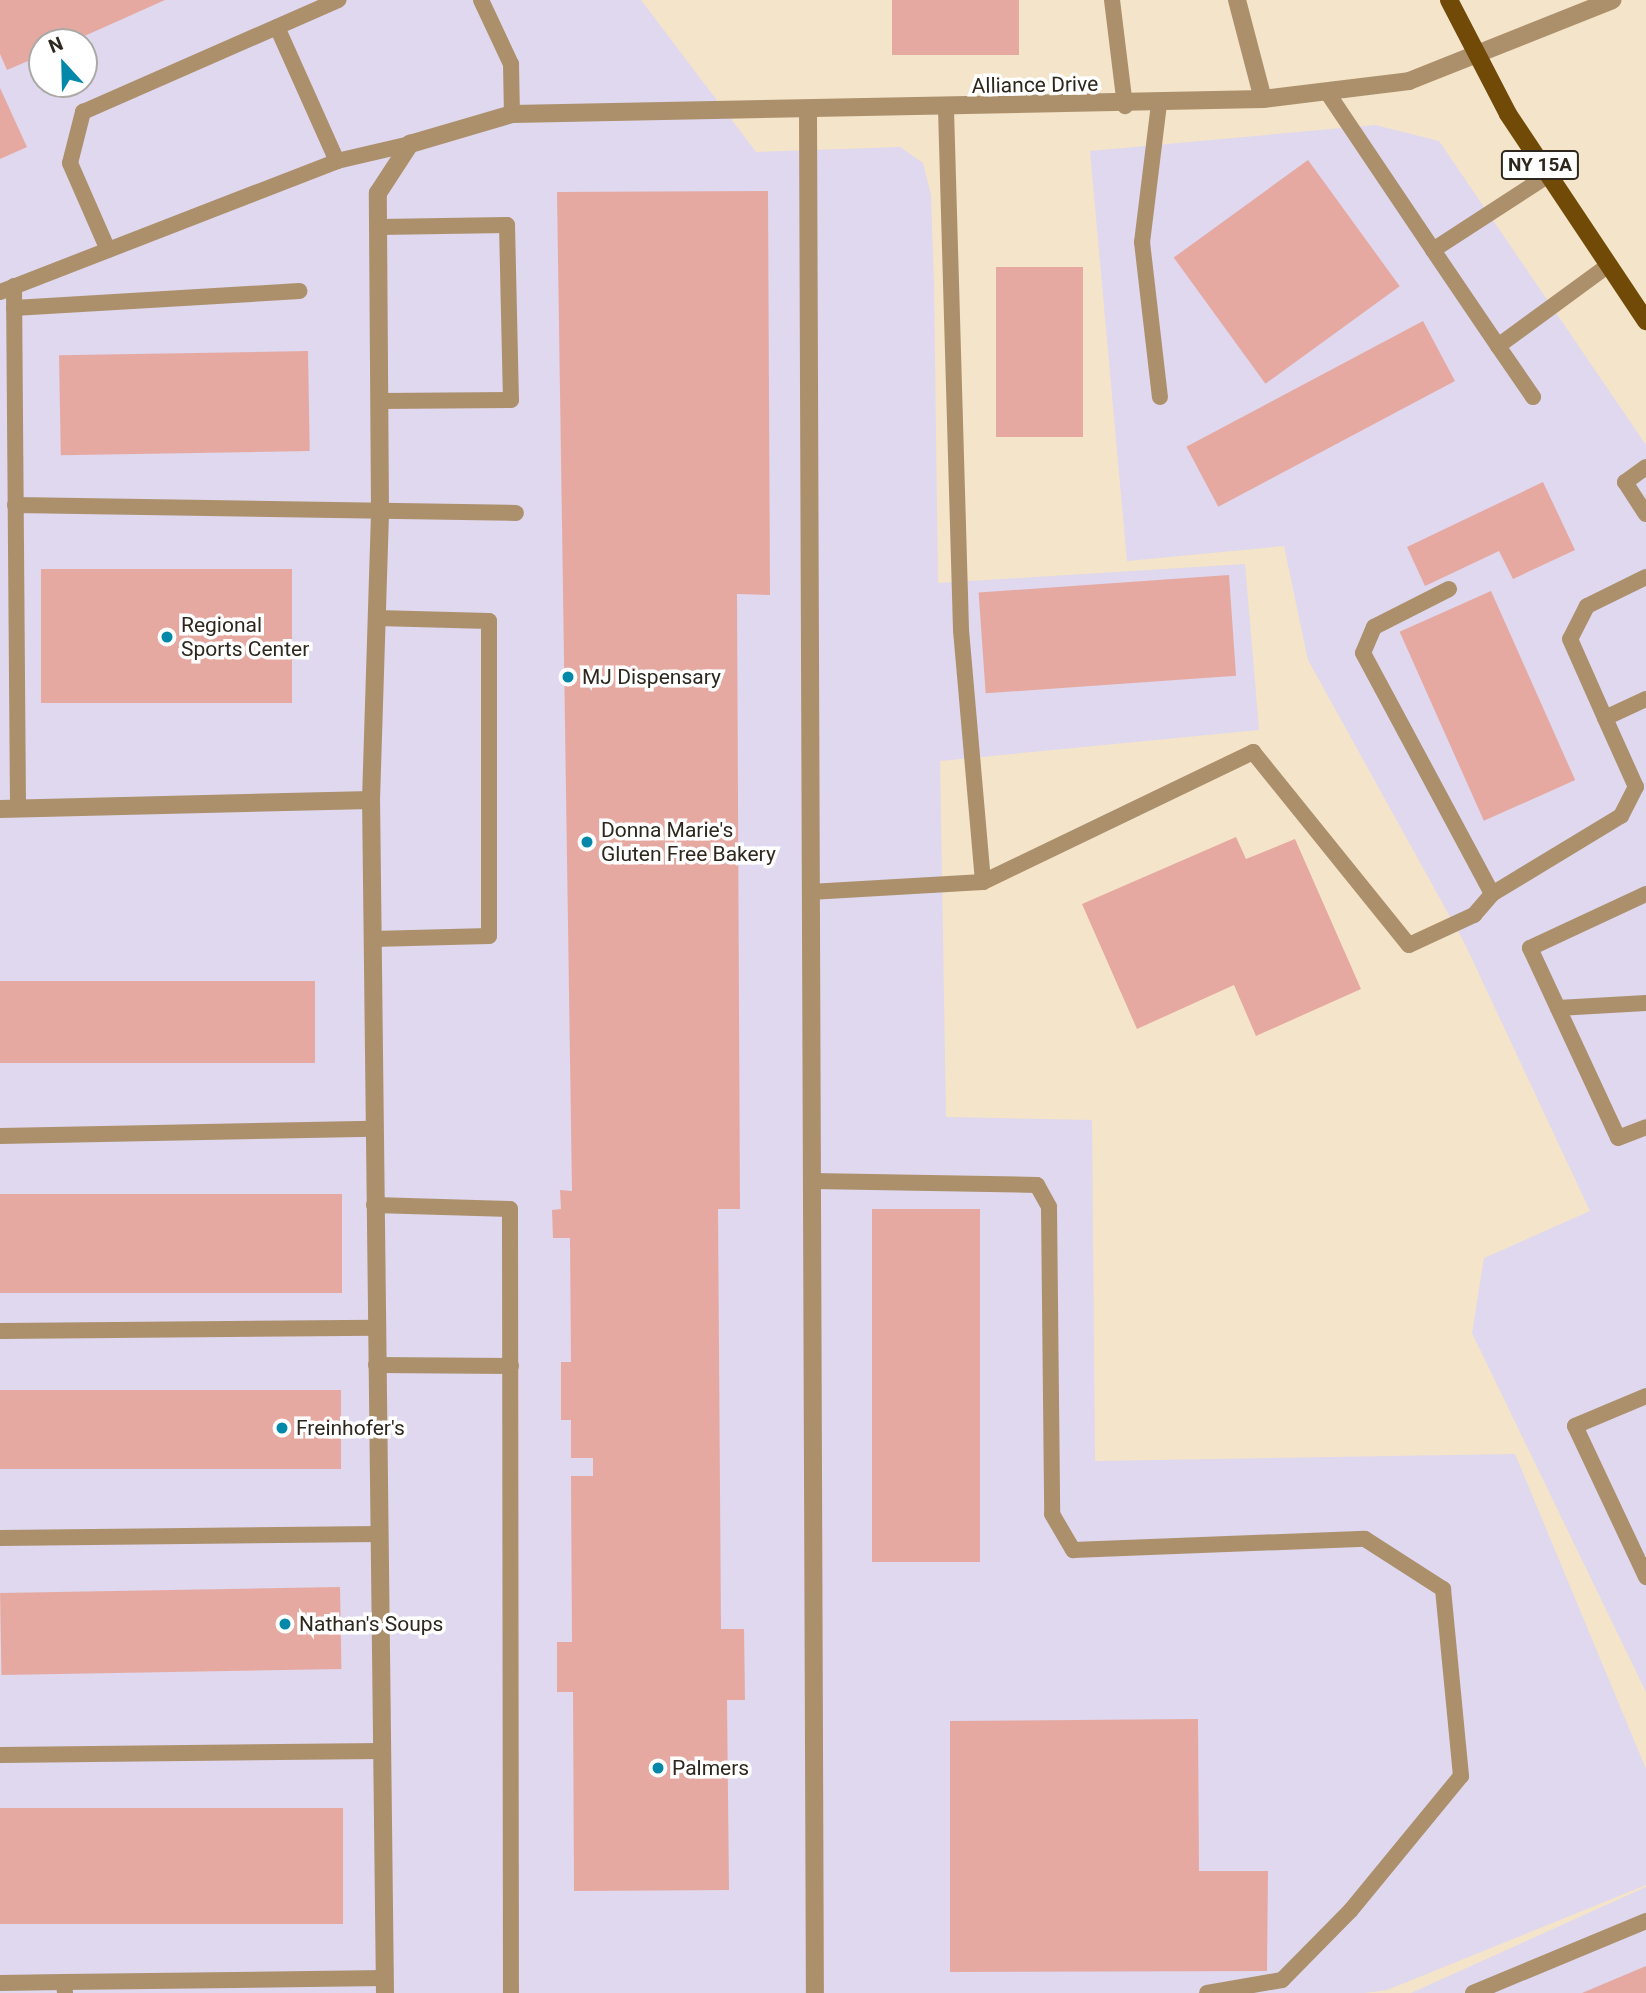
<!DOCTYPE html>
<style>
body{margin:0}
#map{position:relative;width:1646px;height:1993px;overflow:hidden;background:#f4e4c9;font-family:Roboto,sans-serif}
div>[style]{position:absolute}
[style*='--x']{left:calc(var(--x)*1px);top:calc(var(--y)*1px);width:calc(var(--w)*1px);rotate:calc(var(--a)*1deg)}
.commercial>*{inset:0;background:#dfd8ee}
.building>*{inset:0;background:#e6a9a1;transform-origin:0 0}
.lane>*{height:16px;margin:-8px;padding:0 8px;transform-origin:8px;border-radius:8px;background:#ac906c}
.street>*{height:18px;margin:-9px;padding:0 9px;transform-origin:9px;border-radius:9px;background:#ac906c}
.primary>*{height:18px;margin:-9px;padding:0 9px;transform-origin:9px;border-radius:9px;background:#724a07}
.dots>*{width:19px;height:19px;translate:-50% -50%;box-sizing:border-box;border:4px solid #fff;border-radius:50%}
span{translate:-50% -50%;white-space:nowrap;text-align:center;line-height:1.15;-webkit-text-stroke:7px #fff;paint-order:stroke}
.shield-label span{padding:2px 5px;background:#fff;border:2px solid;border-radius:5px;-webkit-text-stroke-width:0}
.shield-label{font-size:19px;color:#2d271d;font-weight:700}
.street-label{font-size:21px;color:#2d271d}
.poi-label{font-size:21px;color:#2d271d}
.left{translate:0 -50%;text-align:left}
.north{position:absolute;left:28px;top:28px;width:70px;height:70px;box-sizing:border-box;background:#fff;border:2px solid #aba9a5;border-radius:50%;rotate:338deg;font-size:19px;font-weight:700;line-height:28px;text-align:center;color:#2d271d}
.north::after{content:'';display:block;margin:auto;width:24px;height:32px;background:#0388aa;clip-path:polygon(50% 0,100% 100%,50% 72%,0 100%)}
</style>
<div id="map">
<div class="commercial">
<i style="clip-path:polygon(evenodd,0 0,641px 0,756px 152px,900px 147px,923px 163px,931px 195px,934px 287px,938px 583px,1245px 564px,1259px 730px,940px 761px,946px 1117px,1092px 1120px,1095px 1461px,1515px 1454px,1646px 1769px,1646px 1885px,1387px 1990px,1364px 1993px,0 1993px,0 0,42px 42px,84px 42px,84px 84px,42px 84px,42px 42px)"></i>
<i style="clip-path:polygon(1375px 125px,1439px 141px,1646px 445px,1646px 1692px,1472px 1333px,1484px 1258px,1590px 1211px,1464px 942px,1308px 660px,1284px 546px,1127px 561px,1090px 151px)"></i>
<i style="clip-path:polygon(1646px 1887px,1646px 1993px,1411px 1993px)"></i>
</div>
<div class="building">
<i style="clip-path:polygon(0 0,165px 0,71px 42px,42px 42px,42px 55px,7px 70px,0 54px)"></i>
<i style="left:892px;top:0;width:127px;height:55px"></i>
<i style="clip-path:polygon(0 88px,27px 147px,0 159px)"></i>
<i style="left:1308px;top:160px;width:156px;height:166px;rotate:54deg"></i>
<i style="clip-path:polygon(768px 191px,770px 595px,737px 594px,740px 1209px,718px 1209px,721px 1629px,744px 1629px,745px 1700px,727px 1700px,729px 1890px,574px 1891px,573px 1692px,557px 1692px,557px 1642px,572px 1642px,571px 1476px,593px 1476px,593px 1458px,571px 1458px,571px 1420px,561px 1420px,561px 1362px,571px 1362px,570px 1238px,553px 1238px,552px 1210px,561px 1209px,560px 1190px,572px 1191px,557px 192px)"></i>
<i style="left:996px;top:267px;width:87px;height:170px"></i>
<i style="left:1423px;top:321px;width:68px;height:268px;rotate:62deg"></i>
<i style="left:308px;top:351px;width:100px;height:249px;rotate:89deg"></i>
<i style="clip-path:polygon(1543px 482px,1575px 550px,1513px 579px,1499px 551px,1425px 586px,1407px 547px)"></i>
<i style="left:292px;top:569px;width:134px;height:251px;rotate:90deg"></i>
<i style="left:1229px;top:575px;width:101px;height:251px;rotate:86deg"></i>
<i style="left:1491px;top:591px;width:207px;height:100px;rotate:66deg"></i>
<i style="clip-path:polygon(1236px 837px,1246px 859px,1295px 839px,1361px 989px,1256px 1036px,1234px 985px,1137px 1029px,1082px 904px)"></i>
<i style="left:315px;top:981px;width:82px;height:315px;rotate:90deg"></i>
<i style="left:342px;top:1194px;width:99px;height:342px;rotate:90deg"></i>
<i style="left:980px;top:1209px;width:353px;height:108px;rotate:90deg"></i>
<i style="left:341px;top:1390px;width:79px;height:341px;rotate:90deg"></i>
<i style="left:340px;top:1587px;width:82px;height:340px;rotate:89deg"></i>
<i style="clip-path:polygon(1198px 1719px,1199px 1871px,1268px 1871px,1267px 1971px,950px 1972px,950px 1721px)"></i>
<i style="left:343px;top:1808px;width:116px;height:343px;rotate:90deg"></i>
<i style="clip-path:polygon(1646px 1966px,1646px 1993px,1582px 1993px)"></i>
</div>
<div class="lane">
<i style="--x:481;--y:0;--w:71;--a:64.9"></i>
<i style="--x:511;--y:64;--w:50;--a:88.9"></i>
<i style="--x:1112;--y:0;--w:107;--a:83"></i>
<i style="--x:277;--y:27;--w:147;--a:65.9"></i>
<i style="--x:1327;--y:92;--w:190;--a:56.1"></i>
<i style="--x:1433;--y:250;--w:136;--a:-33"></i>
<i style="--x:1159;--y:104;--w:139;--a:97"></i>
<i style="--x:1142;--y:242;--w:156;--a:83.4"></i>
<i style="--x:946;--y:109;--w:521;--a:88.35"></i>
<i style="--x:961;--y:630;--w:253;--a:85"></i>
<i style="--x:983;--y:882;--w:300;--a:-25.7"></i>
<i style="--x:1253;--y:752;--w:248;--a:51.1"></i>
<i style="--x:1409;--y:945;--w:72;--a:-24.8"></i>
<i style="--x:1474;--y:915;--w:28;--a:-49"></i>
<i style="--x:1492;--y:894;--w:151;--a:-31.2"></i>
<i style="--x:1621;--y:816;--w:33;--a:-63"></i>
<i style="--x:1636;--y:787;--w:76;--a:-114.2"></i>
<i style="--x:379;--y:227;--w:128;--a:-0.9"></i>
<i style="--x:507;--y:225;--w:175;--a:88.7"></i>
<i style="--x:511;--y:400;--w:131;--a:179.6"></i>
<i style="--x:108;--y:250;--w:95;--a:-113.6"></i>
<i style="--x:70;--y:163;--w:53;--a:-75.7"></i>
<i style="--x:83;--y:112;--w:279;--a:-23.7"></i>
<i style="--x:1433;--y:250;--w:116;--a:55.9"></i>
<i style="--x:1498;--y:346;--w:134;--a:-36.2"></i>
<i style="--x:14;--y:286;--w:523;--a:89.56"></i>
<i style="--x:0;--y:292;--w:362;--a:-21.2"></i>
<i style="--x:337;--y:161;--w:75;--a:-13.1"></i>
<i style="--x:14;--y:308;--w:286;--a:-3.4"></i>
<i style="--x:1498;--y:346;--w:62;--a:55.5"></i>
<i style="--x:1646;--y:467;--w:26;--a:144"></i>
<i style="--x:1625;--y:482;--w:38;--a:57"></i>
<i style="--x:15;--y:505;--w:501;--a:0.91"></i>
<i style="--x:1646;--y:577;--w:66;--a:153.8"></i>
<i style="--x:1587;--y:606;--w:37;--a:117"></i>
<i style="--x:1570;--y:639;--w:86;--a:66.1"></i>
<i style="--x:1605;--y:718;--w:45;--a:-24.9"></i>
<i style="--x:1449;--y:589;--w:84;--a:153.1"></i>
<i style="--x:1374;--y:627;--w:28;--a:113"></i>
<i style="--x:1363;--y:653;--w:273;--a:61.8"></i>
<i style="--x:810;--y:892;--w:173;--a:-3.3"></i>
<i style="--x:1646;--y:894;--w:128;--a:155"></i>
<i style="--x:1530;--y:948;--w:209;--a:65.1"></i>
<i style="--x:1618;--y:1138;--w:30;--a:-21"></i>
<i style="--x:372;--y:939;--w:117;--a:-1.5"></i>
<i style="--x:489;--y:936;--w:315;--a:-90"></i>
<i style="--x:489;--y:621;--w:112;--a:-178.5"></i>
<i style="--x:1558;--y:1008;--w:88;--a:-3.3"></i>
<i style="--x:0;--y:1136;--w:373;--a:-1.1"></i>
<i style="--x:812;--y:1181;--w:225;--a:1"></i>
<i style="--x:1037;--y:1185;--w:25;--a:61"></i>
<i style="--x:1049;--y:1207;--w:307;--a:89.4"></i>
<i style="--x:1052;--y:1514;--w:42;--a:59.7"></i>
<i style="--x:1073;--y:1550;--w:292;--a:-2.2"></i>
<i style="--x:1365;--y:1539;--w:93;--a:32.7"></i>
<i style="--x:1443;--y:1589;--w:188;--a:84.5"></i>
<i style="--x:1461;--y:1776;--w:175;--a:129.4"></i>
<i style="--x:1350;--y:1911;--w:97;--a:134.6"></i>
<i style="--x:1282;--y:1980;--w:76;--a:170.2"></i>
<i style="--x:374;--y:1205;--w:136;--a:1.7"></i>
<i style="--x:510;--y:1209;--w:784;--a:89.93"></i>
<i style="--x:0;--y:1331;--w:376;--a:-0.5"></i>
<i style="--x:376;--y:1365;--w:135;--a:0.4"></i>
<i style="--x:1646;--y:1396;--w:77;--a:157.1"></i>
<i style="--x:1575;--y:1426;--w:167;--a:64.8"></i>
<i style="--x:0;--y:1538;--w:379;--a:-0.6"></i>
<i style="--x:0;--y:1755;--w:381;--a:-0.6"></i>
<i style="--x:0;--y:1983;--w:64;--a:-0.9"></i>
<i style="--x:65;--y:1993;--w:11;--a:-95"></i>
<i style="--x:64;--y:1982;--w:320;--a:-0.7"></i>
<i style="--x:1473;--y:1993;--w:187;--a:-22.6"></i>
</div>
<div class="street">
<i style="--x:1237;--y:0;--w:102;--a:75.3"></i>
<i style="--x:808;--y:110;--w:1883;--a:89.79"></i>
<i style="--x:0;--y:809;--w:371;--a:-1.4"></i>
<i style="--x:385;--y:1993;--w:1193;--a:-90.67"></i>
<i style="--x:371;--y:800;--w:290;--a:-88.2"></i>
<i style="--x:380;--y:510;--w:317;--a:-90.4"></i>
<i style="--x:378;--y:193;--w:59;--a:-56.9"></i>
<i style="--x:410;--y:144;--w:106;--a:-16.4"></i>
<i style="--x:512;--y:114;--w:751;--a:-1.14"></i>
<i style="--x:1263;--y:99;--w:147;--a:-7"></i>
<i style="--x:1409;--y:81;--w:219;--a:-21.7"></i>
</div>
<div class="primary">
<i style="--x:1449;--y:0;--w:128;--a:62.6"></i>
<i style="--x:1508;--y:114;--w:249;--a:56.3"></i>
</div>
<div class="dots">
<i style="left:167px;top:637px;background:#0388aa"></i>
<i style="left:568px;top:677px;background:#0388aa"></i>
<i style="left:587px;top:842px;background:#0388aa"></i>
<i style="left:282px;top:1428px;background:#0388aa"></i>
<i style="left:285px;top:1624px;background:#0388aa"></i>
<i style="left:658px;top:1768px;background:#0388aa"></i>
</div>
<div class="shield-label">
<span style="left:1540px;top:165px">NY 15A</span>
</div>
<div class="street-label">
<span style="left:1035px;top:85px;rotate:-1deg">Alliance Drive</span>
</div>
<div class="poi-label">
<span class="left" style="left:181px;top:637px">Regional<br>Sports Center</span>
<span class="left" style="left:582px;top:677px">MJ Dispensary</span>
<span class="left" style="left:601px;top:842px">Donna Marie's<br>Gluten Free Bakery</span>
<span class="left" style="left:296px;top:1428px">Freinhofer's</span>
<span class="left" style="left:299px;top:1624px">Nathan's Soups</span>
<span class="left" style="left:672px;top:1768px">Palmers</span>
</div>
<div class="north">N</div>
</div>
